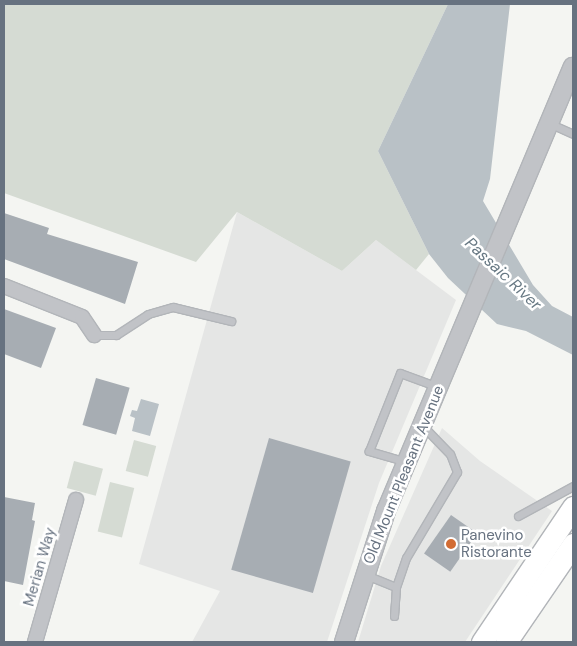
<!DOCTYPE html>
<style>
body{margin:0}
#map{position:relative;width:577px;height:646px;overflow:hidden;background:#f4f5f2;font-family:"DM Sans",sans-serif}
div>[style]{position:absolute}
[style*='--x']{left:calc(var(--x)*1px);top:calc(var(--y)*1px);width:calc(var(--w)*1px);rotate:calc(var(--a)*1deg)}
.built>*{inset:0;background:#e5e6e5}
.green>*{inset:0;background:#d5dbd3;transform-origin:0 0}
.water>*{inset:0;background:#b9c1c6}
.building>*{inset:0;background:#a7adb3;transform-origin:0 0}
.roads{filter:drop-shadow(1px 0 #b2b5b9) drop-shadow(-1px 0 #b2b5b9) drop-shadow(0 1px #b2b5b9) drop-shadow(0 -1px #b2b5b9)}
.service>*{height:7px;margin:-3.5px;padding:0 3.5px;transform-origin:3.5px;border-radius:3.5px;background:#c1c3c7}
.minor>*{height:14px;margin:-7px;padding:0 7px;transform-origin:7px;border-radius:7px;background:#c1c3c7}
.tertiary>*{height:18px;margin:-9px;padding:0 9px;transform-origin:9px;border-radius:9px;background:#c1c3c7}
.primary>*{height:21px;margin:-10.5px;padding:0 10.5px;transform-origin:10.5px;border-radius:10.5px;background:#fff}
.dots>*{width:14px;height:14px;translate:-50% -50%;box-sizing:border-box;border:2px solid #fff;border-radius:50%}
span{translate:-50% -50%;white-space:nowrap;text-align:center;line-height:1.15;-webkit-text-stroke:5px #fff;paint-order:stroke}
.street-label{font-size:15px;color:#677280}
.poi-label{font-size:15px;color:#677280}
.left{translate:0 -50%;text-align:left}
.water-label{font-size:16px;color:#687984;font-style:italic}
.frame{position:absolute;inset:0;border:5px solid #677280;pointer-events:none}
</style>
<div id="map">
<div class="built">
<i style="clip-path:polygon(237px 212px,342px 271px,376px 240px,456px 300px,379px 483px,327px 642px,192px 642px,220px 591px,139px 564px)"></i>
<i style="clip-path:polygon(442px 428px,480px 461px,552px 511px,465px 642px,358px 642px,381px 566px)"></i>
</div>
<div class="green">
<i style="clip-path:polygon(4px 4px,448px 4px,378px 151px,429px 254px,416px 270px,376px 240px,342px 271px,237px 212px,196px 262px,4px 193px)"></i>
<i style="left:134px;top:440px;width:23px;height:32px;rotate:15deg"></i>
<i style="left:74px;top:461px;width:30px;height:28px;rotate:15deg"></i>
<i style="left:110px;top:482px;width:25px;height:51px;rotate:14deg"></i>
</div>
<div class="water">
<i style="clip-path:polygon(448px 4px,510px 4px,490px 179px,483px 201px,533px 285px,552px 306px,573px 317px,573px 355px,526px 331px,497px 324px,448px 278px,429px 254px,378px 151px)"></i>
<i style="clip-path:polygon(141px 399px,159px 404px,150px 436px,132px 431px,135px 418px,130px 416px,132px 410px,137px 411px)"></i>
</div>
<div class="building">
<i style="clip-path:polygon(4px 213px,49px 228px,47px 234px,138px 262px,125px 304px,4px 259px)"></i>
<i style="clip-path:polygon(4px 309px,56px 328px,41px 368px,4px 354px)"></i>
<i style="left:96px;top:378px;width:35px;height:49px;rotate:16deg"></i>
<i style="left:269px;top:438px;width:85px;height:137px;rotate:16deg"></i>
<i style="clip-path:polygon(4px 497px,35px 503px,32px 520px,35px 521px,23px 585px,4px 581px)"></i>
<i style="left:451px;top:515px;width:32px;height:47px;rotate:35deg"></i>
</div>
<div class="roads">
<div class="service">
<i style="--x:551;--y:124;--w:24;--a:24"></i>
<i style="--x:94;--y:335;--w:22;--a:0"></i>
<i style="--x:116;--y:335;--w:38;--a:-33"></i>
<i style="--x:148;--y:314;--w:26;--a:-16"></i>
<i style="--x:173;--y:307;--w:60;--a:13.6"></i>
<i style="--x:407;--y:462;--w:40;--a:-164"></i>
<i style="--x:369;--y:451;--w:84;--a:-68.3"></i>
<i style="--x:400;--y:373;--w:40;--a:20.2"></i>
<i style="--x:518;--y:516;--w:63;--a:-28.6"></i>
<i style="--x:366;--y:575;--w:32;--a:22"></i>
<i style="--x:394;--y:616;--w:29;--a:-86"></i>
<i style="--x:396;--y:587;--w:31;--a:-71"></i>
<i style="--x:406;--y:558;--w:100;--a:-59.3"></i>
<i style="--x:457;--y:472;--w:19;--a:-111"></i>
<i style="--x:450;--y:454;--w:39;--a:-134"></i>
</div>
<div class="minor">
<i style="--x:4;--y:286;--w:84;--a:21.7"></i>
<i style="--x:82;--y:317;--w:22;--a:56"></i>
<i style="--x:35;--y:642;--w:148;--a:-73.9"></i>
</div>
<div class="tertiary">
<i style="--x:344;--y:642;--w:138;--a:-72.2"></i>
<i style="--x:386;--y:511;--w:482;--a:-67.2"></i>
</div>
<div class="primary">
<i style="--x:482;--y:642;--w:163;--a:-56"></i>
<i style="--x:506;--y:642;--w:119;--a:-55.6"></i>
</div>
</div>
<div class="dots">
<i style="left:451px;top:544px;background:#d26c34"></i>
</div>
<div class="street-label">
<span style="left:404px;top:475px;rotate:-68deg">Old Mount Pleasant Avenue</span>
<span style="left:40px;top:567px;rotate:-74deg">Merian Way</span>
</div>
<div class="poi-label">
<span class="left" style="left:461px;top:544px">Panevino<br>Ristorante</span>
</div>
<div class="water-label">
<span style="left:503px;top:274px;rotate:43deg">Passaic River</span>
</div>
<div class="frame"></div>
</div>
